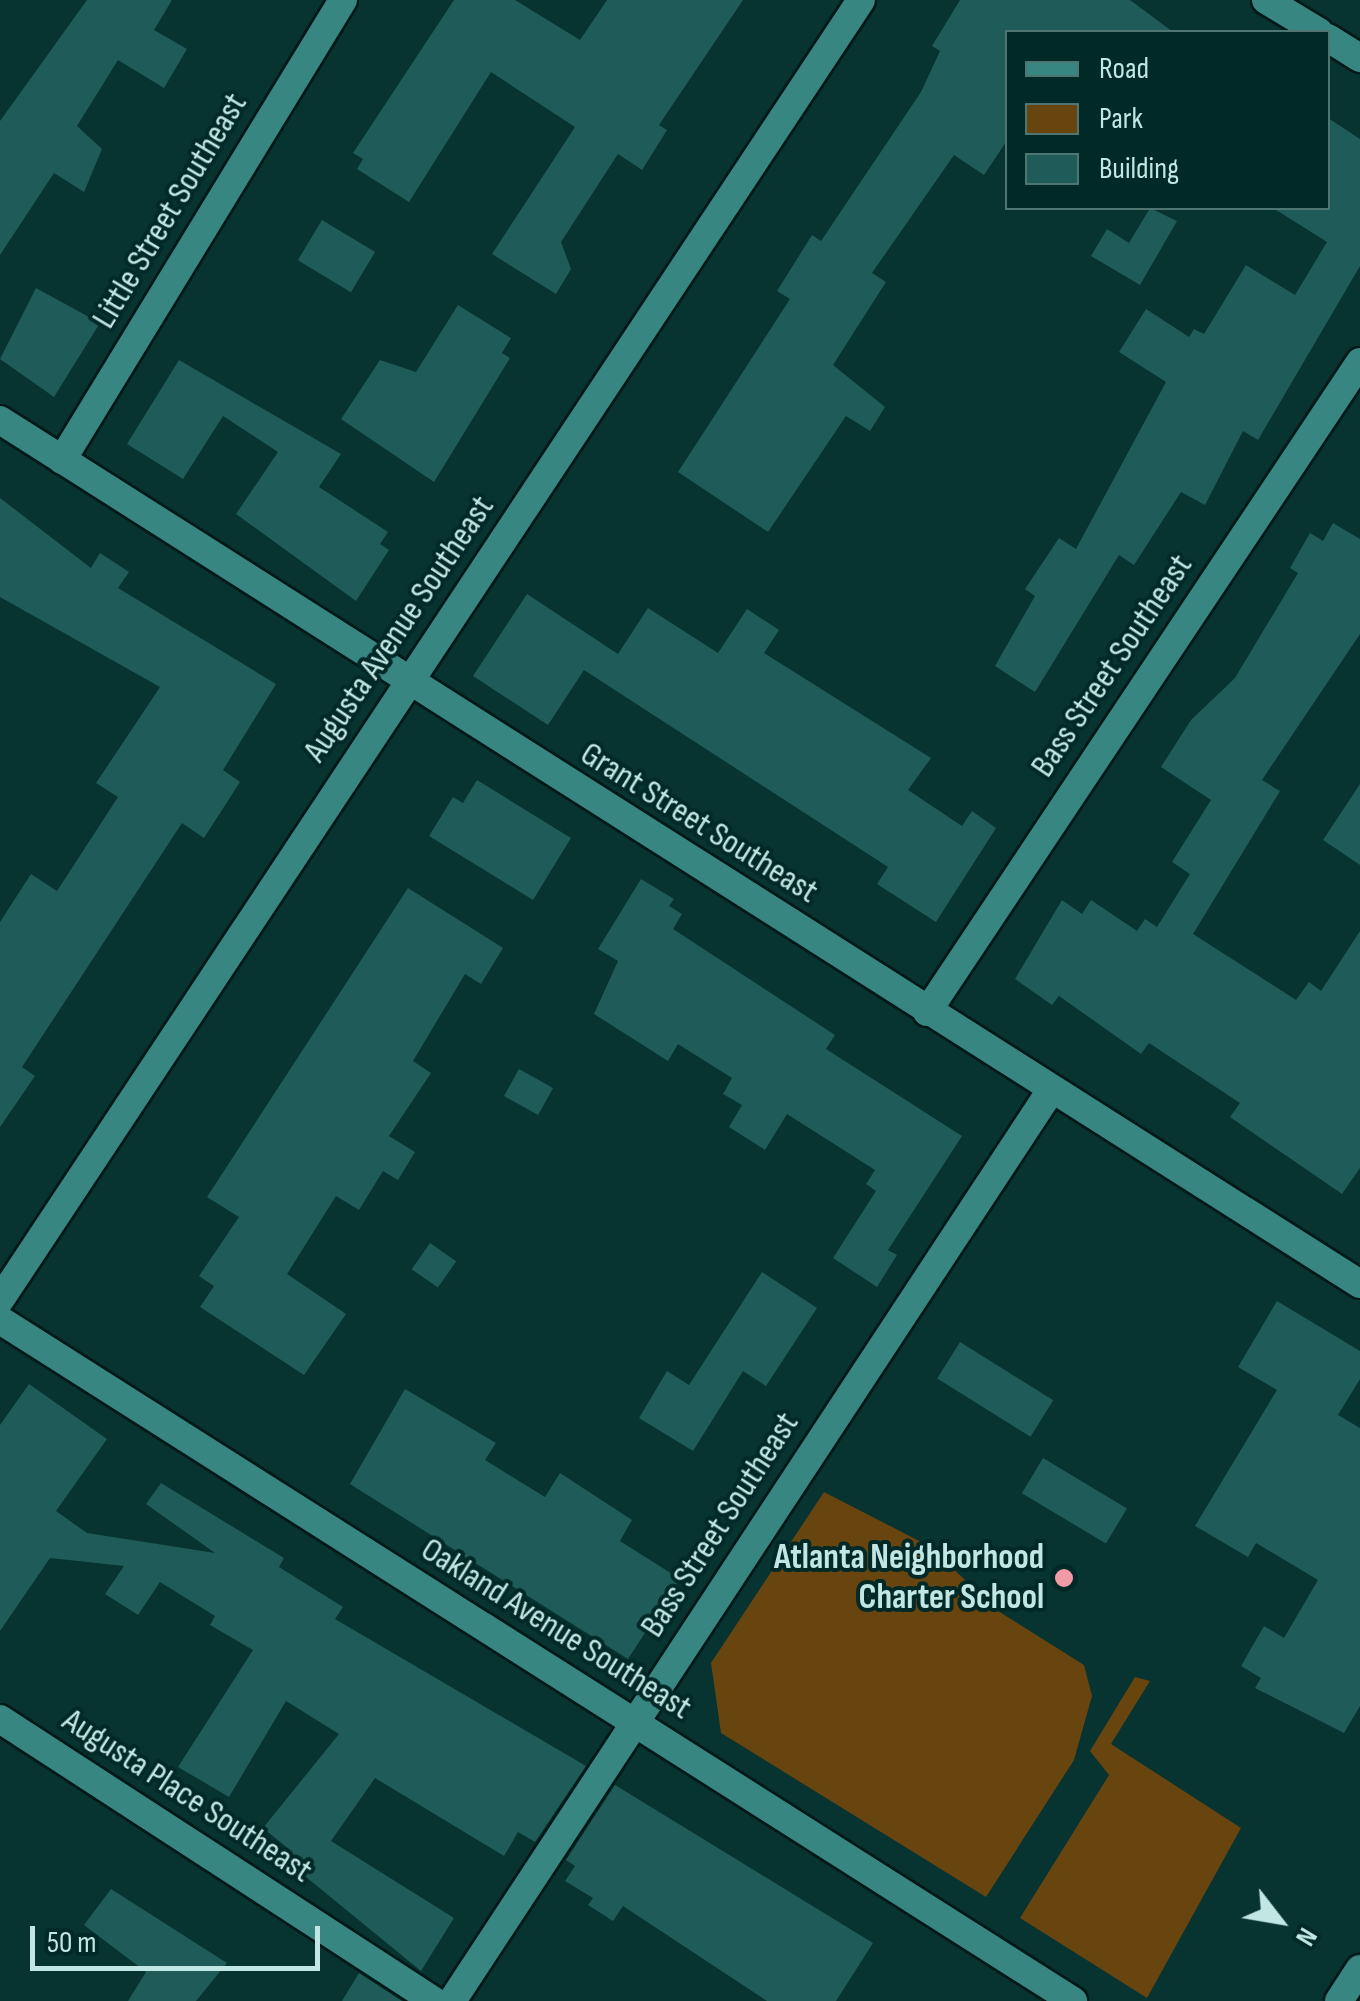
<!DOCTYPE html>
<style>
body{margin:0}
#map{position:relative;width:1360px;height:2001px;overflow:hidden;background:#073331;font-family:"Sofia Sans Condensed",sans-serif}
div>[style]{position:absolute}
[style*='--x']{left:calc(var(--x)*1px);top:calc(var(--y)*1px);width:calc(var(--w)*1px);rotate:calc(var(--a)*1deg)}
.green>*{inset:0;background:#68440f}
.building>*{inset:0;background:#1f5b58;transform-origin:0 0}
.roads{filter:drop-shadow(2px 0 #021918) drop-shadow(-2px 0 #021918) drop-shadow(0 2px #021918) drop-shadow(0 -2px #021918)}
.minor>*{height:28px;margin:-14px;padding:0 14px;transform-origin:14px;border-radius:14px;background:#388682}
.tertiary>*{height:28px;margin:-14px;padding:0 14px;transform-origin:14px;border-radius:14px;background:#388682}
.dots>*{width:28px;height:28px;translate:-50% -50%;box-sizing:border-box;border:5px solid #002927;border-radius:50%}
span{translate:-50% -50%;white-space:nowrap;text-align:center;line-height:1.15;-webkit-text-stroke:8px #002927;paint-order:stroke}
.street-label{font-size:35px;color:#c2e6e3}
.poi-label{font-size:35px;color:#c2e6e3;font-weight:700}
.right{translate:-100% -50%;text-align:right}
.legend{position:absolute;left:1005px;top:30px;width:325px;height:180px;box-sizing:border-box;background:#002927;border:2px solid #4e7572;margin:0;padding:12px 18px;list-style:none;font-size:30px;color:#c2e6e3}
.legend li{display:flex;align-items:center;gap:20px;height:50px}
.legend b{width:50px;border:2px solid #4e7572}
.north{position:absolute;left:1230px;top:1871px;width:100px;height:100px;-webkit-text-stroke:8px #002927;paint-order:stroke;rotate:121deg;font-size:28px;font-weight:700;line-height:40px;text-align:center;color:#c2e6e3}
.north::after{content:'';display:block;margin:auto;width:35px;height:45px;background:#c2e6e3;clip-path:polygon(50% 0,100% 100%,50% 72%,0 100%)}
.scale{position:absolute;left:30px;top:1926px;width:290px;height:45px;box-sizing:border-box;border:5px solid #c2e6e3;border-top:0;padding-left:12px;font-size:30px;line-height:35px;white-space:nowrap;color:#c2e6e3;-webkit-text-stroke:8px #002927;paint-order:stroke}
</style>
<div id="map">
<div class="green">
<i style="clip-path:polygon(824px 1492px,929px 1546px,998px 1611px,1084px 1665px,1092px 1696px,1074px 1760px,986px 1897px,721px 1733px,711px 1663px)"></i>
<i style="clip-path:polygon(1135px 1677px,1150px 1681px,1111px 1744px,1241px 1828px,1147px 1998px,1020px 1918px,1109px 1775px,1090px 1751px)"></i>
</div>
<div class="building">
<i style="clip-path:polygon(87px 0,172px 0,154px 30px,187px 49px,164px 88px,118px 60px,77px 126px,102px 149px,84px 192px,54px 173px,0 255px,0 121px)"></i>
<i style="clip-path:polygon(454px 0,515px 0,580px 40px,607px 0,743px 0,659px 125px,667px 130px,642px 170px,618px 154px,561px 242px,571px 269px,556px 294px,492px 254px,575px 127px,491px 72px,409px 202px,357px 169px,363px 159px,353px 153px)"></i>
<i style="clip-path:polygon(960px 0,1130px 0,1173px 32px,1008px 32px,1008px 139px,984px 175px,954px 155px,872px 273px,886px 282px,833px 365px,885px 407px,870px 431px,846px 416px,768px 532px,678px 472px,790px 299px,777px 291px,812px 235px,821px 241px,921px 92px,940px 51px,932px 46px)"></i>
<i style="clip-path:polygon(1328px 118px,1360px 139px,1360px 266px,1258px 440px,1243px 431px,1205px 505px,1181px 492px,1134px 565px,1119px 555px,1035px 692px,995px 666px,1035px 596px,1025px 589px,1059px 538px,1076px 549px,1166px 382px,1119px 352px,1146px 309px,1189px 337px,1194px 329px,1204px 334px,1246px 265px,1295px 295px,1327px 242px,1273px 208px,1328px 208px)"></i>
<i style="clip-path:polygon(1150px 208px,1177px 221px,1140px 285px,1091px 256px,1107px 229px,1129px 243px)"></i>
<i style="left:322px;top:220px;width:62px;height:47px;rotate:31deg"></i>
<i style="clip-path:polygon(36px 288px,100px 323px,54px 397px,0 359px)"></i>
<i style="clip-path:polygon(458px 305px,511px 338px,502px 353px,510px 358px,434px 482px,341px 419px,380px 360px,416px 372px)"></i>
<i style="clip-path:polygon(179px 360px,341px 454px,319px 487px,388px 532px,380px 544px,389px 550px,356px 601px,236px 514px,278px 452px,223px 416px,183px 479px,127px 444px)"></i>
<i style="clip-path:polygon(0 498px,91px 568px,100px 553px,129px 572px,118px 588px,276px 684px,223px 770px,240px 782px,204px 838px,182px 823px,22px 1067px,35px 1076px,0 1127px,0 922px,31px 874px,57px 891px,118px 797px,96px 783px,160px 687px,0 597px)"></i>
<i style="clip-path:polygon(1333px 523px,1360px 539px,1360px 634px,1262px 780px,1280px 791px,1193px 934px,1296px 1000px,1309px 982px,1321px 991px,1360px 931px,1360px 1168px,1342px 1194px,1230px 1117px,1240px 1103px,1149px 1043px,1141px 1054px,1059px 996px,1052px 1005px,1015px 979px,1062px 900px,1082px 914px,1091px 900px,1137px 931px,1145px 919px,1157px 927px,1190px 874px,1172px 862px,1211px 800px,1161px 767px,1191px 720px,1235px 678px,1298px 573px,1290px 568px,1310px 533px,1323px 541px)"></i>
<i style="clip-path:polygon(527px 594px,618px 654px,648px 608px,718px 653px,747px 609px,779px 630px,764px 653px,931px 758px,908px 790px,962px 826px,972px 811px,996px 828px,936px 922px,877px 884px,888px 867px,584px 670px,548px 725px,473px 676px)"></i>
<i style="clip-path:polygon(477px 780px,571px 838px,533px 900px,429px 836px,453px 797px,463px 803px)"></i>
<i style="clip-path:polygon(1360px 784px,1360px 865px,1323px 840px)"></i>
<i style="clip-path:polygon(641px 879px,674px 899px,669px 906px,682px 914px,673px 929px,835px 1035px,826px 1049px,962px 1136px,888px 1250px,897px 1255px,877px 1287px,833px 1258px,876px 1191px,866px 1184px,875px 1170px,787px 1114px,765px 1150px,729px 1127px,742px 1105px,723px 1094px,732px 1078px,678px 1044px,668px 1061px,594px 1014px,618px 961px,598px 949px)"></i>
<i style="clip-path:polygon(408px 888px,503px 948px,481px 984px,465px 974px,413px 1061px,431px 1073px,389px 1136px,415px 1152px,398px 1180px,383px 1171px,359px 1210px,336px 1196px,287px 1274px,346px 1314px,304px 1375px,200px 1307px,214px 1286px,199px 1276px,239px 1217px,207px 1197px)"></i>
<i style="left:519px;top:1069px;width:39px;height:31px;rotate:29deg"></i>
<i style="left:430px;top:1243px;width:32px;height:32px;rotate:35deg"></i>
<i style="clip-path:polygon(762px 1272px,817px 1308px,766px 1386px,743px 1371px,693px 1451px,639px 1418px,667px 1371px,689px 1385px)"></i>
<i style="clip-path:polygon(1277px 1301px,1360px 1351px,1360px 1379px,1338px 1415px,1360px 1428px,1360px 1706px,1344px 1733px,1255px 1688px,1261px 1678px,1241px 1666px,1264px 1626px,1284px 1638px,1318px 1580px,1256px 1543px,1248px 1557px,1195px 1526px,1277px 1390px,1238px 1367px)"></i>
<i style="left:960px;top:1342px;width:110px;height:43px;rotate:32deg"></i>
<i style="clip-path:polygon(29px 1384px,107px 1439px,56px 1511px,87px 1533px,215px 1553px,146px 1504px,161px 1483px,284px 1558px,279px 1567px,343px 1607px,335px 1619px,586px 1766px,535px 1842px,518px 1832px,504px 1856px,375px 1778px,331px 1841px,454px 1918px,421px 1971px,284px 1859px,290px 1850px,263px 1828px,339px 1734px,286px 1701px,229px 1797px,178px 1767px,253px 1650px,210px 1625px,215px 1616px,160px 1582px,138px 1615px,105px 1594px,124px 1566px,50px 1558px,0 1631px,0 1425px)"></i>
<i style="clip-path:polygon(405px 1389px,496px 1443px,485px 1460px,545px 1497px,560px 1473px,632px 1520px,620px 1541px,680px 1579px,628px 1659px,350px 1484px)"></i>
<i style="left:1043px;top:1458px;width:98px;height:41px;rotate:31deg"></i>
<i style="clip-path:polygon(615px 1785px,873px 1943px,836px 2001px,767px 2001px,623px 1906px,613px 1921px,588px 1905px,593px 1898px,565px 1881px,575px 1866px,566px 1860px)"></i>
<i style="clip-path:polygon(111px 1889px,227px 1963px,196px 2001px,128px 2001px,146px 1972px,84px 1925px)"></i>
<i style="clip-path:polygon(359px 1973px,402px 2001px,342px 2001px)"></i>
</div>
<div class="roads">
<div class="minor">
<i style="--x:0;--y:420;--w:1611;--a:32.43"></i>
<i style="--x:62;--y:460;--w:539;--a:-58.58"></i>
<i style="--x:927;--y:1012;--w:781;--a:-56.33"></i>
<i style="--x:0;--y:1300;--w:1559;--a:-56.48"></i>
<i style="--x:0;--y:1320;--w:1271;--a:32.4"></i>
<i style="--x:0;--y:1719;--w:518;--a:33.01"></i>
<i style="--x:452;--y:2001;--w:1090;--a:-56.67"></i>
<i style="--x:1339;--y:2001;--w:38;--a:-57"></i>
</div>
<div class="tertiary">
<i style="--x:1266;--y:0;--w:62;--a:31.1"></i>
<i style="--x:1328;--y:38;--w:38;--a:32"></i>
</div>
</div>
<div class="dots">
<i style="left:1064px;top:1578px;background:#f39aa7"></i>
</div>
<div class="street-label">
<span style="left:170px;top:211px;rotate:-59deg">Little Street Southeast</span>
<span style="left:399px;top:629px;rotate:-56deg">Augusta Avenue Southeast</span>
<span style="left:1112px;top:666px;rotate:-56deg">Bass Street Southeast</span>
<span style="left:699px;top:823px;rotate:32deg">Grant Street Southeast</span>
<span style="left:720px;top:1525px;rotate:-57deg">Bass Street Southeast</span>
<span style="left:556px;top:1629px;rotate:32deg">Oakland Avenue Southeast</span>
<span style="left:187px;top:1796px;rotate:33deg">Augusta Place Southeast</span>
</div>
<div class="poi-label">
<span class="right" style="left:1044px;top:1578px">Atlanta Neighborhood<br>Charter School</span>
</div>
<ul class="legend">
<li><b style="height:12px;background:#388682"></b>Road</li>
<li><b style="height:28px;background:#68440f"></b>Park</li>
<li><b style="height:28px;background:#1f5b58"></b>Building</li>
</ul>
<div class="north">N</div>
<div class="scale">50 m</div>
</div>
